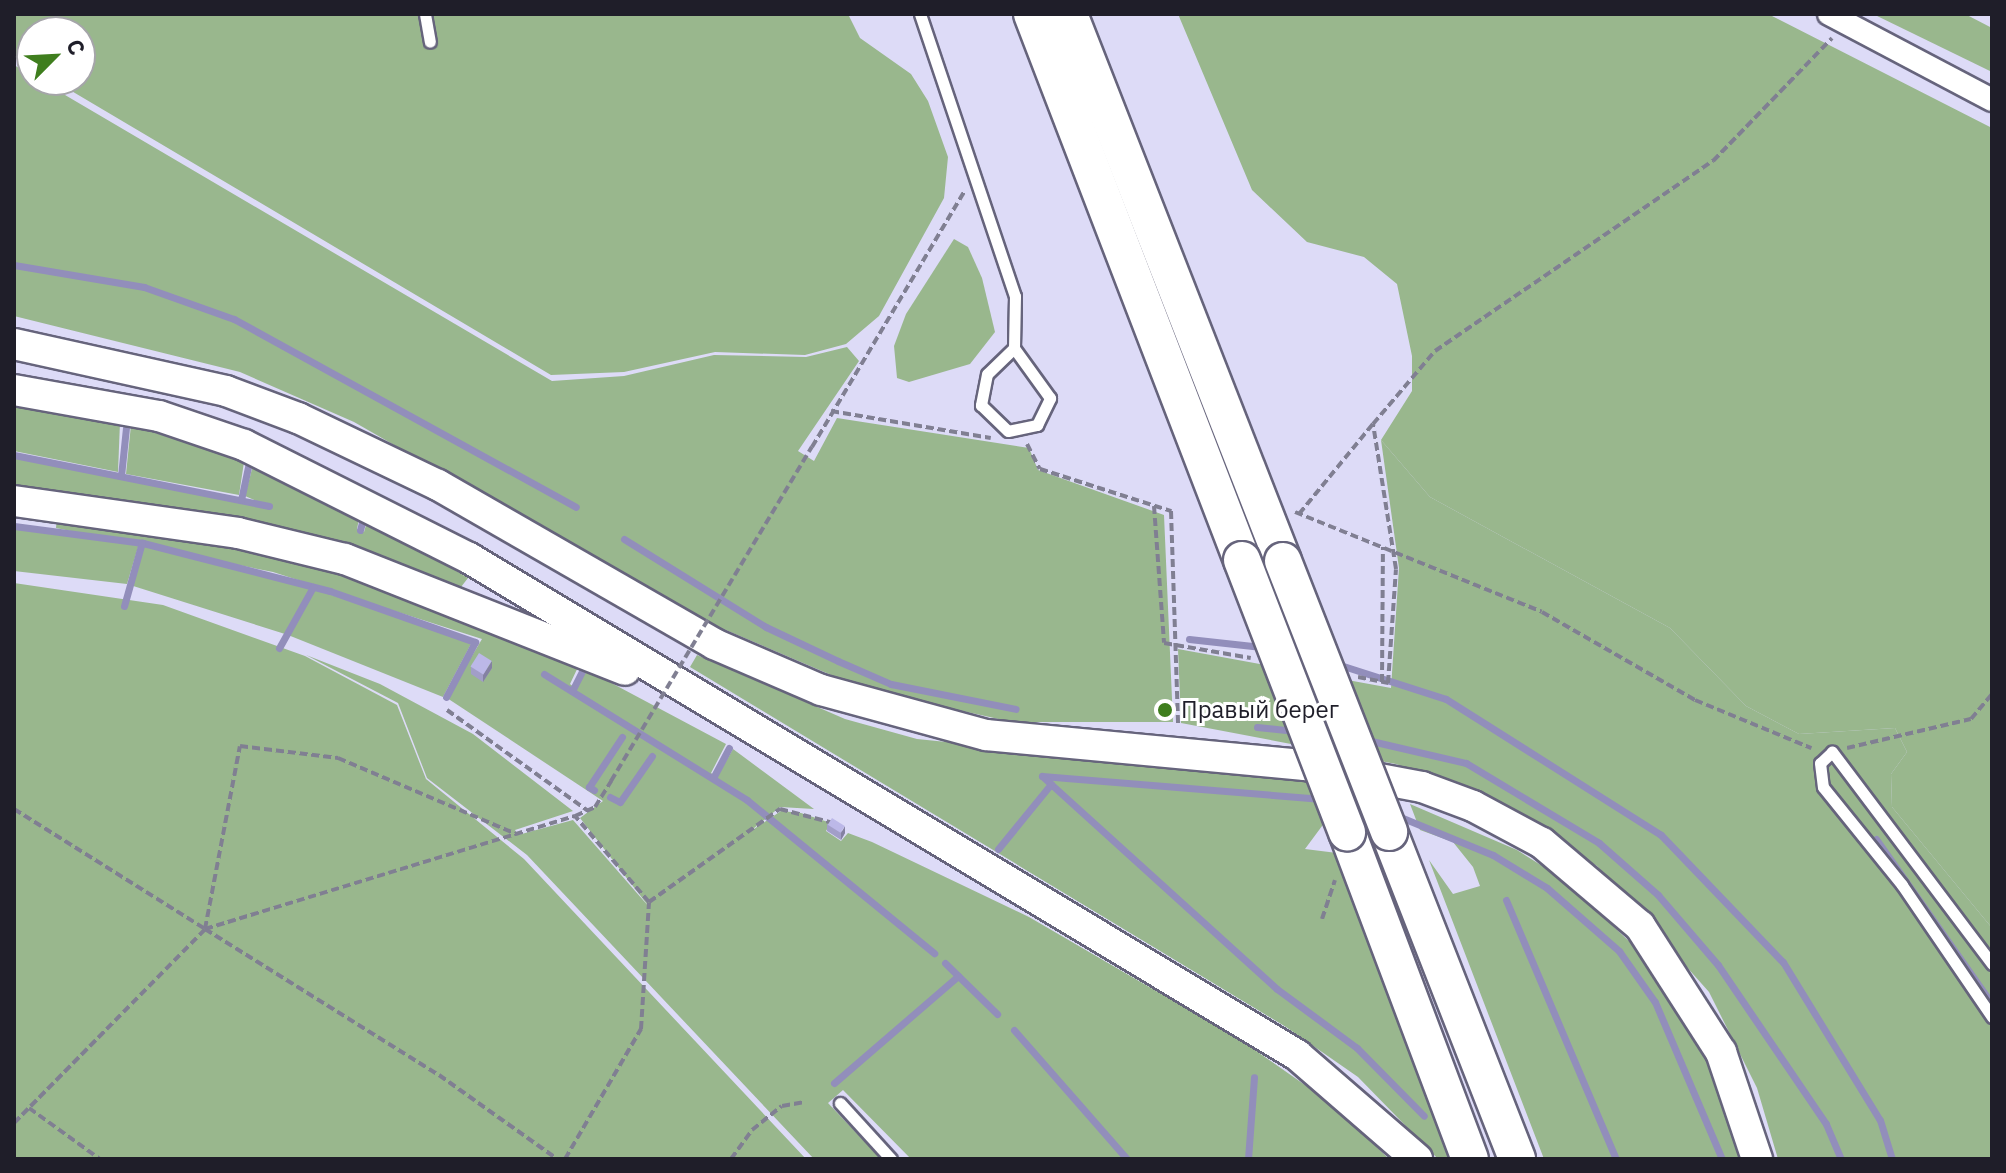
<!DOCTYPE html>
<meta charset="utf-8">
<style>
body{margin:0}
#map{position:relative;width:2006px;height:1173px;overflow:hidden;background:#dddbf7;font-family:"IBM Plex Sans",sans-serif}
div>[style]{position:absolute}
[style*='--x']{left:calc(var(--x)*1px);top:calc(var(--y)*1px);width:calc(var(--w)*1px);rotate:calc(var(--a)*1deg)}
.green>*{inset:0;background:#99b78e}
.forest>*{inset:0;background:#99b78d}
.stream>*{height:7px;margin:-3.5px;padding:0 3.5px;transform-origin:3.5px;border-radius:3.5px;background:#928ebb}
.path>*{height:4px;margin-top:-2px;transform-origin:0;background:repeating-linear-gradient(90deg,#807f92 0 8px,transparent 0 12px)}
.roads{filter:drop-shadow(2px 0 #66647c) drop-shadow(-2px 0 #66647c) drop-shadow(0 2px #66647c) drop-shadow(0 -2px #66647c)}
.service>*{height:11px;margin:-5.5px;padding:0 5.5px;transform-origin:5.5px;border-radius:5.5px;background:#fff}
.minor>*{height:22px;margin:-11px;padding:0 11px;transform-origin:11px;border-radius:11px;background:#fff}
.secondary>*{height:30px;margin:-15px;padding:0 15px;transform-origin:15px;border-radius:15px;background:#fff}
.trunk>*{height:36px;margin:-18px;padding:0 18px;transform-origin:18px;border-radius:18px;background:#fff}
.path-bridge>*{height:4px;margin-top:-2px;transform-origin:0;background:repeating-linear-gradient(90deg,#807f92 0 8px,transparent 0 12px)}
.bridges{filter:drop-shadow(2px 0 #66647c) drop-shadow(-2px 0 #66647c) drop-shadow(0 2px #66647c) drop-shadow(0 -2px #66647c)}
.trunk-bridge>*{height:36px;margin:-18px;padding:0 18px;transform-origin:18px;border-radius:18px;background:#fff}
.wall>*{inset:0;background:#a29ec8}
.shaded-wall>*{inset:0;background:#8481a2}
.building>*{inset:0;background:#bcb8e8;transform-origin:0 0}
.dots>*{width:22px;height:22px;translate:-50% -50%;box-sizing:border-box;border:4px solid #fff;border-radius:50%}
span{translate:-50% -50%;white-space:nowrap;text-align:center;line-height:1.15;-webkit-text-stroke:6px #fff;paint-order:stroke}
.poi-label{font-size:24px;color:#1f1e29}
.left{translate:0 -50%;text-align:left}
.frame{position:absolute;inset:0;border:16px solid #1f1e29;pointer-events:none}
.north{position:absolute;left:16px;top:16px;width:80px;height:80px;box-sizing:border-box;background:#fff;border:2px solid #a5a5a9;border-radius:50%;rotate:66deg;font-size:22px;font-weight:700;line-height:32px;text-align:center;color:#1f1e29}
.north::after{content:'';display:block;margin:auto;width:28px;height:36px;background:#3f7e1e;clip-path:polygon(50% 0,100% 100%,50% 72%,0 100%)}
</style>
<div id="map">
<div class="green">
<i style="clip-path:polygon(14px 65px,552px 381px,624px 376px,714px 355px,806px 357px,847px 347px,859px 361px,798px 451px,814px 461px,837px 418px,1029px 448px,1038px 470px,1164px 515px,1173px 722px,1012px 722px,864px 689px,693px 616px,354px 422px,240px 372px,14px 316px)"></i>
<i style="clip-path:polygon(14px 401px,120px 422px,118px 472px,14px 451px)"></i>
<i style="clip-path:polygon(131px 425px,244px 462px,239px 495px,126px 474px)"></i>
<i style="clip-path:polygon(1381px 440px,1430px 497px,1670px 628px,1746px 706px,1799px 734px,1895px 728px,1907px 752px,1891px 774px,1892px 807px,1992px 928px,1992px 1159px,1778px 1159px,1757px 1088px,1709px 992px,1597px 866px,1490px 798px,1396px 764px,1181px 723px,1178px 649px,1391px 688px,1399px 568px)"></i>
<i style="clip-path:polygon(14px 457px,270px 507px,245px 496px,253px 465px,360px 514px,357px 529px,364px 532px,368px 518px,468px 578px,461px 587px,271px 528px,14px 488px)"></i>
<i style="clip-path:polygon(57px 517px,298px 558px,398px 588px,579px 665px,570px 684px,576px 689px,587px 670px,726px 744px,711px 773px,717px 777px,733px 749px,814px 809px,780px 807px,748px 833px,781px 811px,801px 813px,831px 823px,826px 831px,841px 841px,848px 833px,872px 842px,1029px 917px,1242px 1041px,1332px 1104px,1389px 1159px,911px 1159px,843px 1090px,828px 1103px,881px 1159px,814px 1159px,527px 855px,427px 778px,398px 703px,306px 655px,380px 684px,473px 734px,573px 811px,515px 830px,518px 835px,573px 820px,650px 908px,580px 818px,603px 801px,447px 698px,482px 639px,273px 572px,56px 528px)"></i>
<i style="clip-path:polygon(14px 527px,61px 531px,139px 544px,127px 584px,14px 571px)"></i>
<i style="clip-path:polygon(143px 544px,265px 577px,311px 588px,285px 634px,130px 585px)"></i>
<i style="clip-path:polygon(314px 589px,472px 642px,443px 697px,288px 635px)"></i>
<i style="clip-path:polygon(697px 655px,845px 719px,917px 739px,1308px 779px,1325px 822px,1305px 849px,1337px 853px,1455px 1159px,1438px 1159px,1358px 1077px,1286px 1027px,690px 667px)"></i>
<i style="clip-path:polygon(1410px 804px,1517px 850px,1563px 879px,1633px 945px,1708px 1055px,1746px 1159px,1544px 1159px,1429px 860px,1453px 894px,1480px 886px,1473px 867px,1453px 842px,1420px 830px)"></i>
</div>
<div class="forest">
<i style="clip-path:polygon(14px 14px,848px 14px,860px 38px,911px 74px,928px 101px,948px 157px,944px 198px,879px 316px,846px 344px,805px 355px,715px 352px,624px 372px,551px 375px,53px 80px,80px 80px,80px 32px,32px 32px,32px 68px,14px 57px)"></i>
<i style="clip-path:polygon(1178px 14px,1768px 14px,1992px 128px,1992px 928px,1892px 807px,1891px 774px,1907px 752px,1895px 728px,1799px 734px,1746px 706px,1670px 628px,1430px 497px,1381px 440px,1412px 391px,1412px 356px,1397px 284px,1364px 257px,1307px 242px,1252px 190px)"></i>
<i style="clip-path:polygon(1873px 14px,1965px 14px,1992px 28px,1992px 72px)"></i>
<i style="clip-path:polygon(954px 239px,968px 247px,982px 278px,995px 332px,970px 364px,909px 382px,897px 378px,894px 346px,906px 314px)"></i>
<i style="clip-path:polygon(14px 583px,163px 605px,305px 656px,397px 705px,426px 779px,524px 859px,806px 1159px,14px 1159px)"></i>
</div>
<div class="stream">
<i style="--x:14;--y:265;--w:132;--a:9.6"></i>
<i style="--x:144;--y:287;--w:96;--a:19.6"></i>
<i style="--x:234;--y:319;--w:390;--a:28.8"></i>
<i style="--x:14;--y:455;--w:260;--a:11.3"></i>
<i style="--x:121;--y:476;--w:48;--a:-84.1"></i>
<i style="--x:241;--y:500;--w:35;--a:-78"></i>
<i style="--x:14;--y:526;--w:130;--a:7.5"></i>
<i style="--x:143;--y:543;--w:193;--a:14.4"></i>
<i style="--x:330;--y:591;--w:154;--a:19.4"></i>
<i style="--x:475;--y:642;--w:62;--a:117.8"></i>
<i style="--x:360;--y:530;--w:16;--a:-75"></i>
<i style="--x:624;--y:539;--w:167;--a:31.8"></i>
<i style="--x:766;--y:627;--w:80;--a:25.3"></i>
<i style="--x:838;--y:661;--w:58;--a:23.5"></i>
<i style="--x:891;--y:684;--w:127;--a:11.3"></i>
<i style="--x:124;--y:606;--w:66;--a:-74.3"></i>
<i style="--x:1189;--y:639;--w:73;--a:6.3"></i>
<i style="--x:279;--y:648;--w:70;--a:-60.9"></i>
<i style="--x:1337;--y:664;--w:114;--a:17.8"></i>
<i style="--x:1446;--y:699;--w:254;--a:32.3"></i>
<i style="--x:1661;--y:835;--w:176;--a:46.2"></i>
<i style="--x:1783;--y:962;--w:185;--a:58.5"></i>
<i style="--x:1880;--y:1120;--w:41;--a:72.9"></i>
<i style="--x:544;--y:674;--w:239;--a:31.8"></i>
<i style="--x:747;--y:800;--w:242;--a:39.3"></i>
<i style="--x:572;--y:691;--w:27;--a:-63"></i>
<i style="--x:1257;--y:727;--w:38;--a:6"></i>
<i style="--x:1367;--y:740;--w:102;--a:13.1"></i>
<i style="--x:1466;--y:763;--w:155;--a:31"></i>
<i style="--x:1599;--y:843;--w:79;--a:41.4"></i>
<i style="--x:1658;--y:895;--w:92;--a:49.4"></i>
<i style="--x:1718;--y:965;--w:192;--a:55.8"></i>
<i style="--x:1826;--y:1124;--w:38;--a:67"></i>
<i style="--x:713;--y:778;--w:34;--a:-62"></i>
<i style="--x:594;--y:790;--w:6;--a:-149"></i>
<i style="--x:589;--y:787;--w:60;--a:-56.6"></i>
<i style="--x:610;--y:797;--w:11;--a:27"></i>
<i style="--x:620;--y:802;--w:56;--a:-55.2"></i>
<i style="--x:1322;--y:799;--w:281;--a:-175.3"></i>
<i style="--x:1042;--y:776;--w:317;--a:42.2"></i>
<i style="--x:1277;--y:989;--w:99;--a:36.4"></i>
<i style="--x:1357;--y:1048;--w:95;--a:45.4"></i>
<i style="--x:1393;--y:814;--w:108;--a:22.3"></i>
<i style="--x:1493;--y:855;--w:63;--a:31.4"></i>
<i style="--x:1547;--y:888;--w:96;--a:41.2"></i>
<i style="--x:1619;--y:951;--w:62;--a:54.8"></i>
<i style="--x:1655;--y:1002;--w:171;--a:66.9"></i>
<i style="--x:1876;--y:839;--w:202;--a:54.9"></i>
<i style="--x:998;--y:849;--w:84;--a:-50.8"></i>
<i style="--x:1506;--y:900;--w:281;--a:67"></i>
<i style="--x:945;--y:963;--w:73;--a:44.4"></i>
<i style="--x:1014;--y:1030;--w:171;--a:48.8"></i>
<i style="--x:834;--y:1083;--w:164;--a:-40.8"></i>
<i style="--x:1248;--y:1159;--w:82;--a:-85.8"></i>
</div>
<div class="path">
<i style="--x:831;--y:411;--w:162;--a:9.6"></i>
<i style="--x:1027;--y:444;--w:28;--a:63"></i>
<i style="--x:1040;--y:469;--w:138;--a:17.8"></i>
<i style="--x:1171;--y:511;--w:215;--a:88.1"></i>
<i style="--x:812;--y:447;--w:297;--a:-59.2"></i>
<i style="--x:1154;--y:506;--w:137;--a:85.8"></i>
<i style="--x:1164;--y:643;--w:88;--a:9.8"></i>
<i style="--x:1295;--y:512;--w:266;--a:22"></i>
<i style="--x:1542;--y:612;--w:177;--a:29.9"></i>
<i style="--x:1695;--y:700;--w:126;--a:22.5"></i>
<i style="--x:1299;--y:514;--w:117;--a:-50.6"></i>
<i style="--x:1358;--y:677;--w:31;--a:11"></i>
<i style="--x:1388;--y:683;--w:114;--a:-86"></i>
<i style="--x:1396;--y:569;--w:147;--a:-99"></i>
<i style="--x:1373;--y:424;--w:96;--a:-49.7"></i>
<i style="--x:1435;--y:351;--w:337;--a:-34.4"></i>
<i style="--x:1713;--y:161;--w:171;--a:-45.9"></i>
<i style="--x:1382;--y:682;--w:135;--a:-89.6"></i>
<i style="--x:447;--y:710;--w:173;--a:35.6"></i>
<i style="--x:1847;--y:748;--w:127;--a:-13.2"></i>
<i style="--x:1971;--y:719;--w:33;--a:-50"></i>
<i style="--x:14;--y:809;--w:226;--a:32.1"></i>
<i style="--x:205;--y:929;--w:387;--a:-17"></i>
<i style="--x:575;--y:816;--w:22;--a:-24"></i>
<i style="--x:595;--y:807;--w:31;--a:-58"></i>
<i style="--x:649;--y:902;--w:161;--a:-35.4"></i>
<i style="--x:780;--y:809;--w:55;--a:14.8"></i>
<i style="--x:1322;--y:919;--w:41;--a:-71.6"></i>
<i style="--x:205;--y:929;--w:276;--a:32"></i>
<i style="--x:439;--y:1075;--w:145;--a:35.4"></i>
<i style="--x:29;--y:1108;--w:87;--a:35.7"></i>
<i style="--x:14;--y:1123;--w:272;--a:-45.4"></i>
<i style="--x:205;--y:929;--w:186;--a:-79.2"></i>
<i style="--x:240;--y:746;--w:99;--a:7"></i>
<i style="--x:338;--y:758;--w:194;--a:23.1"></i>
<i style="--x:565;--y:1159;--w:151;--a:-59.7"></i>
<i style="--x:641;--y:1029;--w:127;--a:-86.4"></i>
<i style="--x:649;--y:902;--w:113;--a:-130.7"></i>
<i style="--x:731;--y:1159;--w:36;--a:-54"></i>
<i style="--x:752;--y:1130;--w:38;--a:-39"></i>
<i style="--x:782;--y:1106;--w:23;--a:-10"></i>
</div>
<div class="roads">
<div class="service">
<i style="--x:425;--y:14;--w:28;--a:80"></i>
<i style="--x:920;--y:14;--w:298;--a:71.4"></i>
<i style="--x:1015;--y:296;--w:52;--a:91.1"></i>
<i style="--x:1014;--y:348;--w:37;--a:136"></i>
<i style="--x:987;--y:374;--w:32;--a:101"></i>
<i style="--x:981;--y:405;--w:37;--a:44"></i>
<i style="--x:1008;--y:431;--w:30;--a:-12"></i>
<i style="--x:1037;--y:425;--w:30;--a:-64"></i>
<i style="--x:1050;--y:398;--w:62;--a:-125.8"></i>
<i style="--x:1992;--y:964;--w:266;--a:-127"></i>
<i style="--x:1832;--y:752;--w:16;--a:137"></i>
<i style="--x:1820;--y:763;--w:24;--a:83"></i>
<i style="--x:1823;--y:787;--w:126;--a:51.1"></i>
<i style="--x:1902;--y:885;--w:160;--a:55.7"></i>
<i style="--x:840;--y:1103;--w:76;--a:47.7"></i>
</div>
<div class="minor">
<i style="--x:1829;--y:14;--w:184;--a:27.8"></i>
</div>
<div class="secondary">
<i style="--x:14;--y:344;--w:217;--a:12.5"></i>
<i style="--x:226;--y:391;--w:77;--a:20.6"></i>
<i style="--x:298;--y:418;--w:155;--a:25.6"></i>
<i style="--x:438;--y:485;--w:319;--a:29.9"></i>
<i style="--x:714;--y:644;--w:116;--a:23.3"></i>
<i style="--x:821;--y:690;--w:171;--a:15.3"></i>
<i style="--x:986;--y:735;--w:320;--a:5.4"></i>
<i style="--x:1305;--y:765;--w:119;--a:10.6"></i>
<i style="--x:1422;--y:787;--w:54;--a:20.4"></i>
<i style="--x:1473;--y:806;--w:78;--a:28.2"></i>
<i style="--x:1542;--y:843;--w:128;--a:40.3"></i>
<i style="--x:1640;--y:926;--w:150;--a:57.3"></i>
<i style="--x:1721;--y:1052;--w:113;--a:71.4"></i>
<i style="--x:14;--y:390;--w:147;--a:10.2"></i>
<i style="--x:159;--y:416;--w:90;--a:18.8"></i>
<i style="--x:244;--y:445;--w:252;--a:26.7"></i>
<i style="--x:469;--y:558;--w:966;--a:30.97"></i>
<i style="--x:1297;--y:1055;--w:159;--a:40.9"></i>
<i style="--x:14;--y:501;--w:226;--a:8.1"></i>
<i style="--x:238;--y:533;--w:110;--a:13.7"></i>
<i style="--x:345;--y:559;--w:301;--a:21.6"></i>
</div>
<div class="trunk">
<i style="--x:1032;--y:14;--w:585;--a:68.96"></i>
<i style="--x:1069;--y:14;--w:587;--a:68.63"></i>
<i style="--x:1347;--y:832;--w:349;--a:69.4"></i>
<i style="--x:1389;--y:832;--w:351;--a:68.6"></i>
</div>
</div>
<div class="path-bridge">
<i style="--x:611;--y:781;--w:390;--a:-59"></i>
</div>
<div class="bridges">
<div class="trunk-bridge">
<i style="--x:1242;--y:560;--w:292;--a:68.9"></i>
<i style="--x:1283;--y:561;--w:291;--a:68.6"></i>
</div>
</div>
<div class="wall">
<i style="clip-path:polygon(471px 667px,492px 668px,483px 682px,471px 674px)"></i>
<i style="clip-path:polygon(1157px 706px,1170px 707px,1170px 720px,1157px 719px)"></i>
<i style="clip-path:polygon(827px 824px,845px 833px,841px 840px,827px 831px)"></i>
</div>
<div class="shaded-wall">
<i style="clip-path:polygon(492px 661px,492px 668px,483px 682px,483px 675px)"></i>
<i style="clip-path:polygon(845px 826px,845px 833px,841px 840px,841px 833px)"></i>
</div>
<div class="building">
<i style="left:479px;top:653px;width:15px;height:16px;rotate:32deg"></i>
<i style="left:1157px;top:706px;width:13px;height:6px;rotate:4deg"></i>
<i style="left:832px;top:818px;width:15px;height:8px;rotate:32deg"></i>
</div>
<div class="dots">
<i style="left:1165px;top:710px;background:#3f7e1e"></i>
</div>
<div class="poi-label">
<span class="left" style="left:1181px;top:710px">Правый берег</span>
</div>
<div class="frame"></div>
<div class="north">С</div>
</div>
